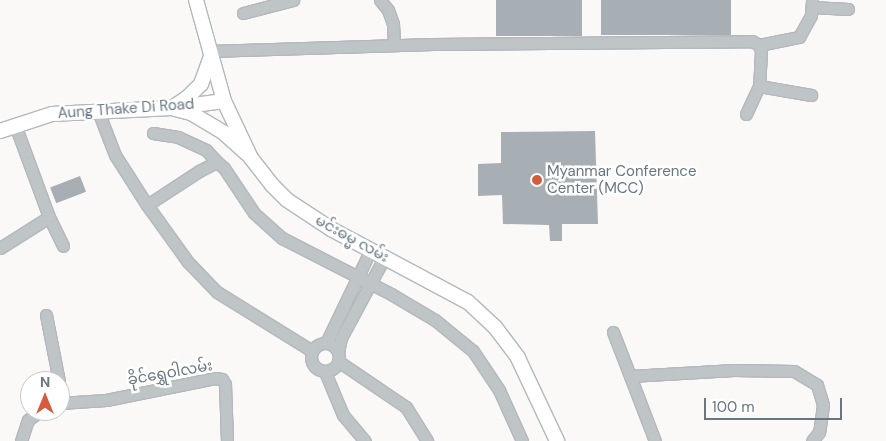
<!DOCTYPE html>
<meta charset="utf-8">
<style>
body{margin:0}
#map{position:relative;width:886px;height:441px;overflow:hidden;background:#faf9f8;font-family:"DM Sans","Noto Sans Myanmar",sans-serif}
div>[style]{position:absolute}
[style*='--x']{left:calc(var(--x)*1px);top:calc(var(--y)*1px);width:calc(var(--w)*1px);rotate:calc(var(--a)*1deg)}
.building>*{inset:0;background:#a7aeb4;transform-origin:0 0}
.roads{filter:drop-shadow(1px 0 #b3b8bc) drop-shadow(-1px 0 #b3b8bc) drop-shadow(0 1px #b3b8bc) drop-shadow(0 -1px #b3b8bc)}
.minor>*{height:11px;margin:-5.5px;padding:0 5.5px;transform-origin:5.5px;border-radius:5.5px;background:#bfc4c7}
.minor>.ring{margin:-5.5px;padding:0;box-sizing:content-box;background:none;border:11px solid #bfc4c7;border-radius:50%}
.major>*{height:14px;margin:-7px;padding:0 7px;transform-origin:7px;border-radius:7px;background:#fff}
.dots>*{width:14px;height:14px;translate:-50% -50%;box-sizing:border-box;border:2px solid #fff;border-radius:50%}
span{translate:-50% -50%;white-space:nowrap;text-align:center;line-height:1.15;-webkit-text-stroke:5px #fff;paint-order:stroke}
.street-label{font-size:15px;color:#677680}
.poi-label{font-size:15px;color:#677680}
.left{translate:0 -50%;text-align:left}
.north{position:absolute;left:20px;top:371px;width:50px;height:50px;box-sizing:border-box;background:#fff;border:1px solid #c2c8cc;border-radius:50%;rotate:0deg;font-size:14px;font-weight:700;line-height:20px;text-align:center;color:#677680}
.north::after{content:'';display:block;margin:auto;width:18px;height:22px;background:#d45b3e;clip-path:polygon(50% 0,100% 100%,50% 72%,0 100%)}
.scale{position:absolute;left:704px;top:398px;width:138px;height:22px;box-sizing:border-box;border:2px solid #677680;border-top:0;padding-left:6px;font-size:15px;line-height:18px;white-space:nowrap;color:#677680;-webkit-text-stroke:4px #fff;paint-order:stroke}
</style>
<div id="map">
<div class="building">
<i style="left:496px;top:0;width:86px;height:36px"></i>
<i style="left:601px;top:0;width:130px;height:35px"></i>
<i style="clip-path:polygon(595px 131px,598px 224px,562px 224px,562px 241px,550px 241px,549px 225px,503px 224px,502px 195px,478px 196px,478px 164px,501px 163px,501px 132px)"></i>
<i style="left:80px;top:176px;width:17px;height:32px;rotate:69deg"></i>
</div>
<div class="roads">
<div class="minor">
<i style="--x:380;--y:0;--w:13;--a:51"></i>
<i style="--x:388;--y:10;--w:15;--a:70"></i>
<i style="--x:393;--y:24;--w:21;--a:87"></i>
<i style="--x:812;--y:7;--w:36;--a:3"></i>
<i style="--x:243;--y:13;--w:52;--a:-14.6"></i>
<i style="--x:759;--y:45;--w:41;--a:-11.3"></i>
<i style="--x:799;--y:37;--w:25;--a:-61"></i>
<i style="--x:811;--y:15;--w:15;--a:-86"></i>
<i style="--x:209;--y:51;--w:224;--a:-1.8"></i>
<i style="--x:433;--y:44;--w:319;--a:-0.5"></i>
<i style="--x:752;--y:41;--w:8;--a:30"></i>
<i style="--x:759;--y:45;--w:6;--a:72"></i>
<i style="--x:761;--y:51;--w:35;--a:93"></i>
<i style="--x:759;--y:86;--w:31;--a:115"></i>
<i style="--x:759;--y:86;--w:53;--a:9.8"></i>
<i style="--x:98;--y:111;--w:47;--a:68.9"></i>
<i style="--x:115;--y:155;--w:59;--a:57.4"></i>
<i style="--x:147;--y:205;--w:70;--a:54.3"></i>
<i style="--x:188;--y:262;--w:42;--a:46"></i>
<i style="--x:217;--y:292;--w:112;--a:31.8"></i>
<i style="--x:15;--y:125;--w:98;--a:69.7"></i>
<i style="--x:49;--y:217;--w:32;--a:64"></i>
<i style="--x:153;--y:133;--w:25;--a:9"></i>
<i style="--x:178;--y:137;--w:31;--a:25"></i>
<i style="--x:206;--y:150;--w:16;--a:47"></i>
<i style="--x:147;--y:205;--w:62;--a:-33.2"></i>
<i style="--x:199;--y:171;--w:20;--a:-27"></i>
<i style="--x:217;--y:162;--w:9;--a:41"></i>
<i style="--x:224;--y:168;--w:54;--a:56.3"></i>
<i style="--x:254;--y:213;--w:38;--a:42"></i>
<i style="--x:282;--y:238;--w:123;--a:27.2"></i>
<i style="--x:391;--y:294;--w:51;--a:30.6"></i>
<i style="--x:435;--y:320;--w:49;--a:39.2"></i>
<i style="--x:473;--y:351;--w:47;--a:56.3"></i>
<i style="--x:499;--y:390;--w:56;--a:65.7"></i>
<i style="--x:0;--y:248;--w:58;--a:-32.3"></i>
<i style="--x:46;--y:315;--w:67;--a:78.9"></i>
<i style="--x:613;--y:332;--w:47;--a:68.9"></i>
<i style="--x:630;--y:376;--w:104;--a:-3.3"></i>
<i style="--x:734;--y:370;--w:60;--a:1"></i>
<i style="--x:794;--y:371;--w:27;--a:31"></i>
<i style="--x:817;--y:385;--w:21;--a:73"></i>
<i style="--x:823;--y:405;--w:27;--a:98"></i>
<i style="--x:819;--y:432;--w:11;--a:128"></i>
<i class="ring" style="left:311px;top:343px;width:17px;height:17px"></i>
<i style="--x:326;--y:343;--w:102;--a:-64.4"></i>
<i style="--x:338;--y:352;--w:14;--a:-78"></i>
<i style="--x:341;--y:338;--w:91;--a:-61.7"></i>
<i style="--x:338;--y:361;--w:82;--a:34.1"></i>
<i style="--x:406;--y:407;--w:40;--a:58"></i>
<i style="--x:325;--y:372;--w:47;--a:67.3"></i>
<i style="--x:343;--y:415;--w:34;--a:50"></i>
<i style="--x:630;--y:376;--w:70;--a:69"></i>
<i style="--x:60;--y:403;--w:46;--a:-3.7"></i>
<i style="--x:106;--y:400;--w:111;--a:-11.4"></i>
<i style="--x:215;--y:378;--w:7;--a:8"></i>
<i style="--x:222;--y:379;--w:6;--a:59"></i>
<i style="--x:225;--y:384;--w:57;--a:88"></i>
<i style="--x:21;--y:441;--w:22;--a:-72"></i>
<i style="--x:28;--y:420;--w:15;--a:-37"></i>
</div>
<div class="major">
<i style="--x:196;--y:0;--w:105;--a:74.5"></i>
<i style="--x:224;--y:101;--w:63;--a:64.7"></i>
<i style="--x:251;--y:158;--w:34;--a:52"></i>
<i style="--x:272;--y:185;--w:21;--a:45"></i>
<i style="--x:287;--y:200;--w:53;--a:33.4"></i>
<i style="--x:331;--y:229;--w:155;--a:28.1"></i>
<i style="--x:468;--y:302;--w:37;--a:43"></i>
<i style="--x:495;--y:327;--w:39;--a:53"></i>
<i style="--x:518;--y:358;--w:92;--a:64.8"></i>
<i style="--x:175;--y:106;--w:14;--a:-34"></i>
<i style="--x:187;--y:98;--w:20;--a:-45"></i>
<i style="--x:201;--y:84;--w:29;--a:-70"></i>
<i style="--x:175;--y:109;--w:16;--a:14"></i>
<i style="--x:191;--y:113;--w:39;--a:31"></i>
<i style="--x:224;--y:133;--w:31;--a:42"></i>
<i style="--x:0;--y:131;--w:55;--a:-18.1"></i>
<i style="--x:52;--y:114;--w:120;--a:-2.9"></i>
<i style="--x:172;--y:108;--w:52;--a:-7.7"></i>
</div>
</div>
<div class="dots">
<i style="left:537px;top:180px;background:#d45b3e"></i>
</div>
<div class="street-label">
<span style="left:126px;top:109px;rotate:-4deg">Aung Thake Di Road</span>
<span style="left:352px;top:239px;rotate:29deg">မင်းဓမ္မ လမ်း</span>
<span style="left:170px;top:373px;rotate:-10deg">ခိုင်ရွှေဝါလမ်း</span>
</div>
<div class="poi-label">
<span class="left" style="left:547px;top:180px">Myanmar Conference<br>Center (MCC)</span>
</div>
<div class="north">N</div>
<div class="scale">100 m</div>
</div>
